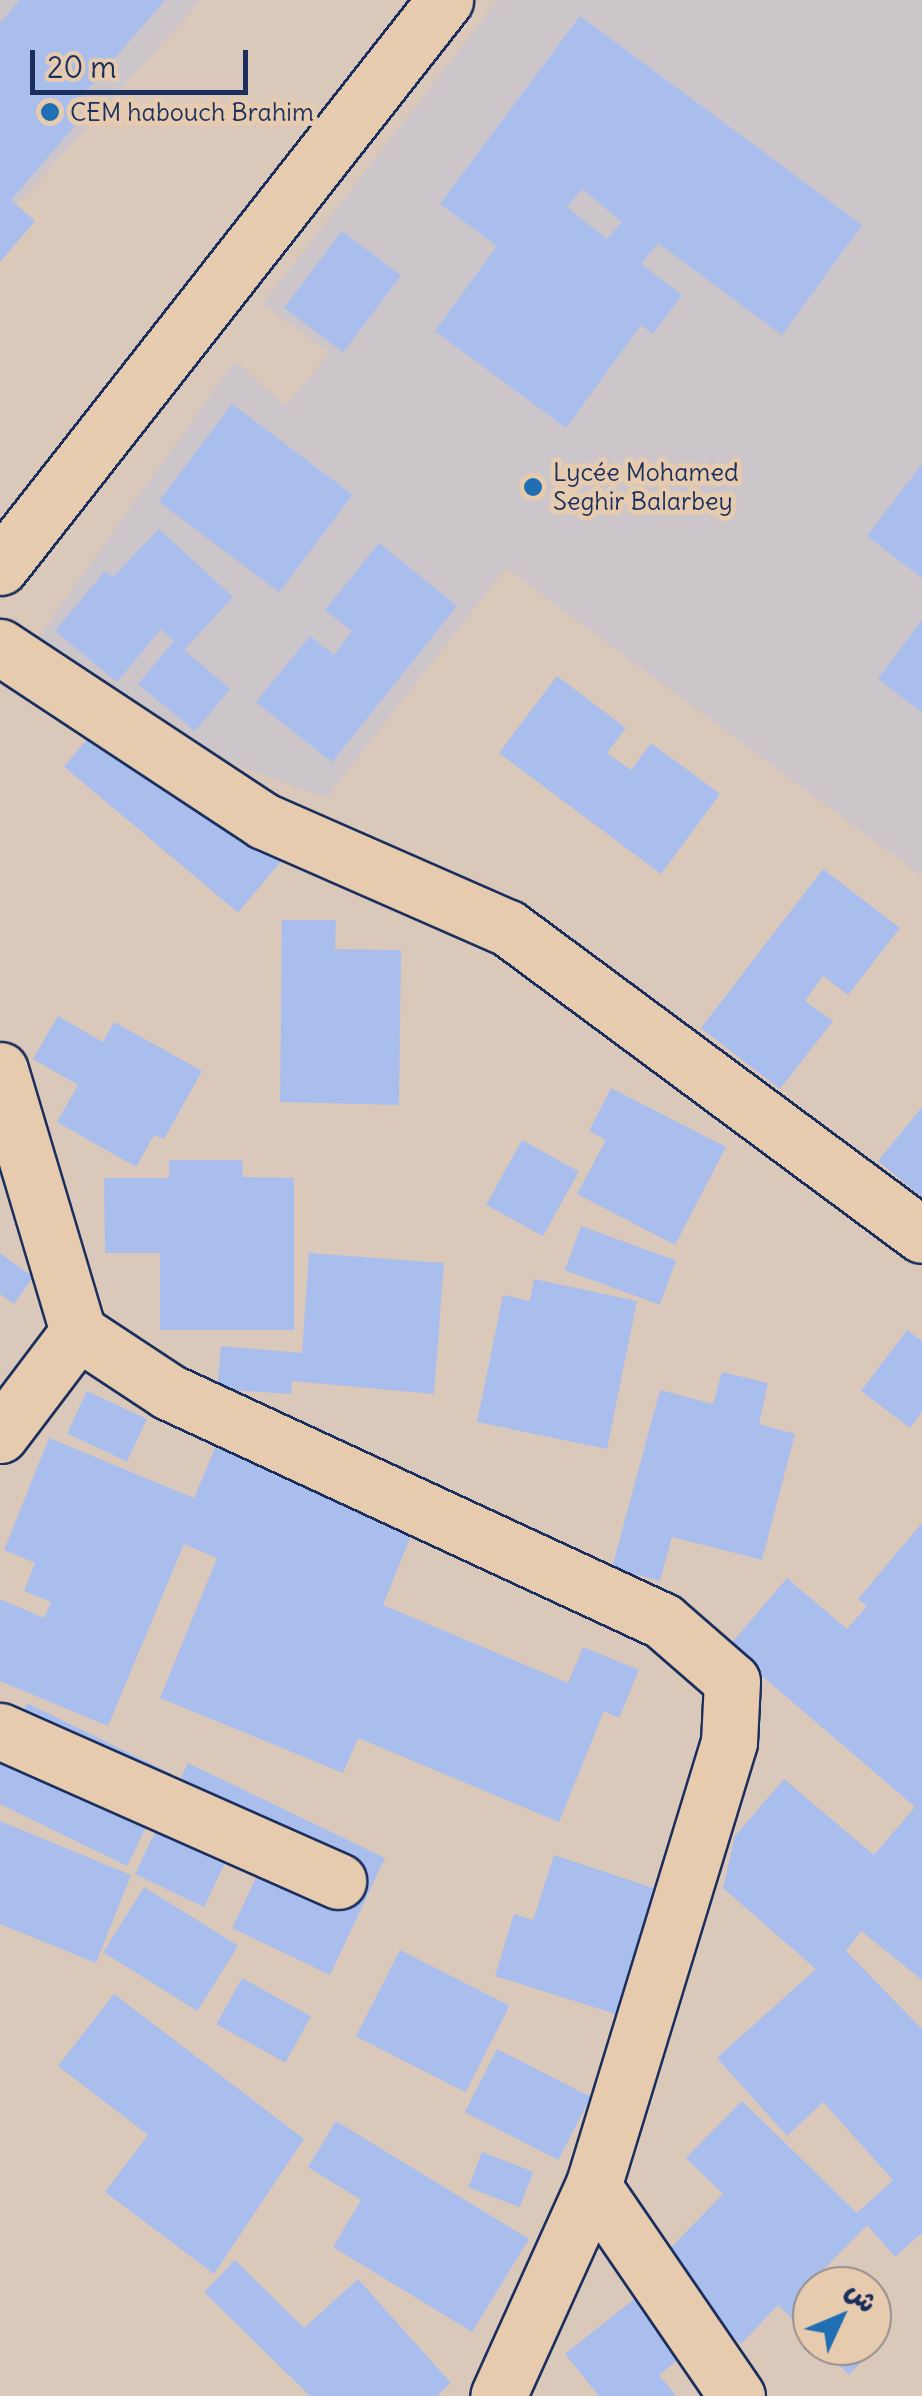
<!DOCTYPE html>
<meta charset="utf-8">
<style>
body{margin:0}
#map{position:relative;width:922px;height:2396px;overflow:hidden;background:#dac8bb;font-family:Delius,"Playpen Sans Arabic",sans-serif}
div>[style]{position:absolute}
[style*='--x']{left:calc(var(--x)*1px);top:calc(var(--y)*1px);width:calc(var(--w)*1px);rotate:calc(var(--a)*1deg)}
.built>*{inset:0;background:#ccc5ca}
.building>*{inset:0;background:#aabeed;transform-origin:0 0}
.roads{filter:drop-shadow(2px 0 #1b2f5e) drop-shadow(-2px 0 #1b2f5e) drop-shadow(0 2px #1b2f5e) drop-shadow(0 -2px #1b2f5e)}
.minor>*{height:55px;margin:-27.5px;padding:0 27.5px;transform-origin:27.5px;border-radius:27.5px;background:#e6cbae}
.dots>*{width:28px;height:28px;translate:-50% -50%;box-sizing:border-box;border:5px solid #e6cbae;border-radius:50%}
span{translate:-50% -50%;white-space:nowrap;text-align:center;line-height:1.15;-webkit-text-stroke:10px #e6cbae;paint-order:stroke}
.poi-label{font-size:25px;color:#1b2f5e}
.left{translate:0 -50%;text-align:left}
.north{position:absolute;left:792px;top:2266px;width:100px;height:100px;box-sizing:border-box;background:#e6cbae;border:2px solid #958d8e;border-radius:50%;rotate:46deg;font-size:28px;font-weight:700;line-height:40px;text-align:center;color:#1b2f5e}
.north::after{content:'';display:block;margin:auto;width:35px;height:45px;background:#1f6fb2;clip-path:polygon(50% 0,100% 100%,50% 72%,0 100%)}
.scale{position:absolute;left:30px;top:50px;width:218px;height:45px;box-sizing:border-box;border:5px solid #1b2f5e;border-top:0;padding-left:12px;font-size:30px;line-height:35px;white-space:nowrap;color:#1b2f5e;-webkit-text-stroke:8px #e6cbae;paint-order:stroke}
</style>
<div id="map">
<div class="built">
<i style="clip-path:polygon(0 0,201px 0,0 224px)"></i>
<i style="clip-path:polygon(498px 0,922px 0,922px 876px,506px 568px,326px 798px,215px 757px,36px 640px,235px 361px,286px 406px,329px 353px,263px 304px)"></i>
</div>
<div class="building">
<i style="clip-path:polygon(20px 0,165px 0,68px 112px,79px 121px,11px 200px,35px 221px,0 262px,0 23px)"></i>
<i style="clip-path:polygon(evenodd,580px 16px,862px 225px,782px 335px,658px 243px,641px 264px,682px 295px,653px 334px,641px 325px,566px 428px,435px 331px,497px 246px,440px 204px,580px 16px,582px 189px,622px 222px,607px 239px,567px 207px,582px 189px)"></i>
<i style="left:342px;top:231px;width:74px;height:96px;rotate:37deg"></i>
<i style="left:232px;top:404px;width:151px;height:122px;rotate:37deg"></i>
<i style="clip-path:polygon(922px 464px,922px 578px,867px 536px)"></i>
<i style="clip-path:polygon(159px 529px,233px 597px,184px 650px,230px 689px,195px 731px,138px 684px,174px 641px,161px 629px,117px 682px,55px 631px,105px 571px,113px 577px)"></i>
<i style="clip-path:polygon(379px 543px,457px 606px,332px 762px,256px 702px,310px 636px,334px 655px,352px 631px,325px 610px)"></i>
<i style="clip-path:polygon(922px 620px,922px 712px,878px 679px)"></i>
<i style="clip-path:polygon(557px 676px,626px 728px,607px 753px,631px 770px,651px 743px,720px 794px,661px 874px,499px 753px)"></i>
<i style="left:120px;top:700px;width:227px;height:87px;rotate:40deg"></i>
<i style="clip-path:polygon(823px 869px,900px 928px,848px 995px,823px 976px,805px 1001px,833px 1021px,780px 1089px,701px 1028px)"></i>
<i style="clip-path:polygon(282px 920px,336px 920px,335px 949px,401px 950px,399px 1105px,280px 1102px)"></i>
<i style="clip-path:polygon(58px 1016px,103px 1042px,114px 1022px,202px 1071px,164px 1139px,154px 1135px,136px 1167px,57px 1122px,78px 1085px,33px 1059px)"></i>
<i style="clip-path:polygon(611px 1088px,726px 1147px,675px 1245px,577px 1194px,606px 1140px,589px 1131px)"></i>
<i style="clip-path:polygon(922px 1107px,922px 1197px,878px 1161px)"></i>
<i style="left:522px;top:1140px;width:65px;height:74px;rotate:29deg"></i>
<i style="clip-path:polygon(169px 1160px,242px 1160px,243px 1177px,294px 1178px,294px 1330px,160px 1330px,160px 1253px,105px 1253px,104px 1178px,169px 1178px)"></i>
<i style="left:581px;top:1226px;width:101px;height:47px;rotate:20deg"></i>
<i style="clip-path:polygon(0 1253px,33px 1277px,14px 1304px,0 1294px)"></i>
<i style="clip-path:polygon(309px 1253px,444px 1263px,434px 1394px,292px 1381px,291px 1394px,217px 1389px,221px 1346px,302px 1353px)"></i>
<i style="clip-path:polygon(534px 1279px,637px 1301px,607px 1449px,477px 1422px,503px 1295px,530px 1301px)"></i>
<i style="clip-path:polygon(907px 1330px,922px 1341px,922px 1412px,910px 1428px,861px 1391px)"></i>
<i style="clip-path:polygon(722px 1372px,768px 1383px,759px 1424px,795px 1434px,762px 1560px,672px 1537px,660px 1581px,612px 1568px,660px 1390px,713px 1404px)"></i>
<i style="left:87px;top:1391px;width:66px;height:47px;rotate:25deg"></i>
<i style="clip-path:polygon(49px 1438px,194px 1498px,218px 1441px,416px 1523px,383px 1605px,568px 1683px,583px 1647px,639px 1670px,619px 1718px,604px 1711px,559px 1822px,358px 1738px,343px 1773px,160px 1698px,217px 1558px,184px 1544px,108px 1726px,0 1681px,0 1599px,44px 1618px,51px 1602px,24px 1591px,35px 1563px,4px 1550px)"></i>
<i style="clip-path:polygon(922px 1523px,922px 1980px,861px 1931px,846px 1951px,922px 2029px,922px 2233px,895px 2257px,867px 2225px,818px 2275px,829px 2286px,812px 2286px,812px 2338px,778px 2305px,741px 2344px,656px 2263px,723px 2194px,686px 2158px,742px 2101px,857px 2213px,893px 2180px,823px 2102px,787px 2136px,717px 2058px,816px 1969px,723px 1888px,735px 1836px,784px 1779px,874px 1855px,915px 1807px,728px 1647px,787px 1578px,847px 1629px,867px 1606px,858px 1599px)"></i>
<i style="clip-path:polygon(27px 1703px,172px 1774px,127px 1866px,0 1804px,0 1758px)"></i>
<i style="clip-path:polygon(188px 1763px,385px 1858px,330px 1975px,232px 1928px,268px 1853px,237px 1838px,204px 1907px,135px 1874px)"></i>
<i style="clip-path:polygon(0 1821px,131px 1875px,96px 1963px,0 1924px)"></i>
<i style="clip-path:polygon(554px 1855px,665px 1892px,625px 2017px,495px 1976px,514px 1914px,533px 1920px)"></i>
<i style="left:144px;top:1887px;width:111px;height:77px;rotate:32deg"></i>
<i style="left:400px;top:1950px;width:123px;height:97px;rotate:27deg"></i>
<i style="left:242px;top:1978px;width:79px;height:53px;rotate:29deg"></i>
<i style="clip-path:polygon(114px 1994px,304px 2139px,214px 2274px,105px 2192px,148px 2135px,58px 2066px)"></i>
<i style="left:497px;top:2049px;width:105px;height:71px;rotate:27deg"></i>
<i style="clip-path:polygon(336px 2121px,529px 2239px,472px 2332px,333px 2247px,361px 2200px,308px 2167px)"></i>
<i style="left:482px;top:2152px;width:55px;height:38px;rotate:21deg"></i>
<i style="clip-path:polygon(235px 2260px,304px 2328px,358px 2279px,451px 2383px,437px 2396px,310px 2396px,204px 2292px)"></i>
<i style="clip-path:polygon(638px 2296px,685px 2354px,659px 2375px,676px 2396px,599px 2396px,565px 2354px)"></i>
<i style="clip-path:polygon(872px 2328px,883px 2339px,849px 2375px,820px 2346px,872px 2346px)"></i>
</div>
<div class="roads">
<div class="minor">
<i style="--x:0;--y:567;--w:721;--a:-51.87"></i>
<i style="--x:0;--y:647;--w:316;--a:33.4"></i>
<i style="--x:264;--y:821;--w:266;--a:23.7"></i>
<i style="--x:508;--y:928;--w:515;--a:36.56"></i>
<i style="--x:0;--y:1070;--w:273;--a:73.4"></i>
<i style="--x:78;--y:1332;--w:109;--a:33.4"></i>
<i style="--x:169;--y:1392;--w:544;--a:24.87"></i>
<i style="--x:663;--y:1621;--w:91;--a:41"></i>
<i style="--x:732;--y:1681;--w:61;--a:92.8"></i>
<i style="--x:729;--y:1742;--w:464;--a:107"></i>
<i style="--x:593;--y:2186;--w:230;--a:114.3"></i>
<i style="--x:0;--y:1435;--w:129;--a:-52.9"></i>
<i style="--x:0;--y:1731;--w:370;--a:23.9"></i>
<i style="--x:593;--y:2186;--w:255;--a:55.6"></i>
</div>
</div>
<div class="dots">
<i style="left:50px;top:112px;background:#1f6fb2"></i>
<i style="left:533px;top:487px;background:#1f6fb2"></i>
</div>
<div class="poi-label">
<span class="left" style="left:70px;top:112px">CEM habouch Brahim</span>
<span class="left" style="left:553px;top:487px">Lycée Mohamed<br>Seghir Balarbey</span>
</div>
<div class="north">ش</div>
<div class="scale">20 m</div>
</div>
